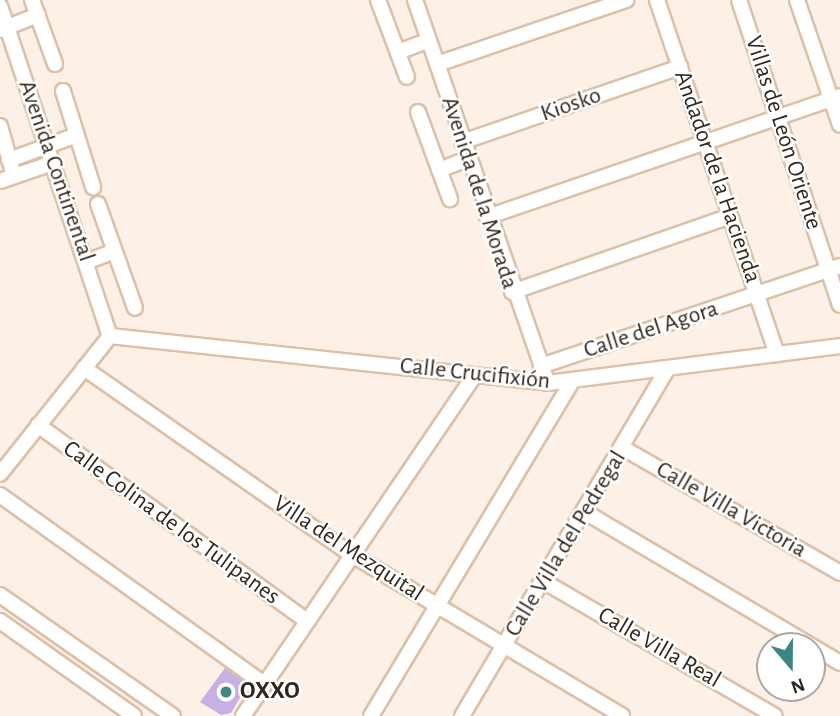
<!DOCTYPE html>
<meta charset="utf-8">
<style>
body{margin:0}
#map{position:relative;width:840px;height:716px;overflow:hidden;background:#fdf1e7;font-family:"Alegreya Sans",sans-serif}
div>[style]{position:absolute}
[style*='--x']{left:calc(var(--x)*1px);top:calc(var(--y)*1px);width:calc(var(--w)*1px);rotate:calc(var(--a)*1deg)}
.building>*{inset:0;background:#c6b1e2}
.roads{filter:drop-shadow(2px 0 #dcc0a8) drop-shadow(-2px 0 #dcc0a8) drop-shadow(0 2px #dcc0a8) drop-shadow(0 -2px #dcc0a8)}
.minor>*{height:14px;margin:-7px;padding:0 7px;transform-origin:7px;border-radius:7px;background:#fff}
.dots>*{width:19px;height:19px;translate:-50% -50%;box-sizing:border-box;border:4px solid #fff;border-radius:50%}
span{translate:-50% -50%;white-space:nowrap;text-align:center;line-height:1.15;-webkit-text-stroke:5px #fff;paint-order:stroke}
.street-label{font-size:24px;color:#31261d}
.poi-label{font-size:24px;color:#31261d;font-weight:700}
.left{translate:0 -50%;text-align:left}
.north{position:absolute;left:756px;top:632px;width:70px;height:70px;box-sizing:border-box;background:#fff;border:2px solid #ada8a5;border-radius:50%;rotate:160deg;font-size:19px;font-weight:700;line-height:28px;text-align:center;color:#31261d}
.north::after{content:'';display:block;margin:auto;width:24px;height:32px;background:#3e8682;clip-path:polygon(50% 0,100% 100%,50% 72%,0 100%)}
</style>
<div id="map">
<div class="building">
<i style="clip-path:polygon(225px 668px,248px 684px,231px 713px,221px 715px,200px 702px)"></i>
</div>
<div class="roads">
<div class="minor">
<i style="--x:32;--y:0;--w:68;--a:70.2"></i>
<i style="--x:378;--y:0;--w:82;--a:69.4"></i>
<i style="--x:415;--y:0;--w:405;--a:70.9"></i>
<i style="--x:657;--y:0;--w:374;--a:71.3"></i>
<i style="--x:739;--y:0;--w:321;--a:71.7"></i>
<i style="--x:797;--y:0;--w:132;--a:71"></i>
<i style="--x:0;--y:6;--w:348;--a:71.6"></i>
<i style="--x:0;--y:30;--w:41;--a:-21.5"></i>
<i style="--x:398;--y:52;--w:33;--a:-21"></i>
<i style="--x:437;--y:64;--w:200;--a:-18.7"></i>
<i style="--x:63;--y:91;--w:101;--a:72.6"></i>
<i style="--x:418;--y:112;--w:93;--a:69.8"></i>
<i style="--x:0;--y:126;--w:45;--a:74.4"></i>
<i style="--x:462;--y:142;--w:231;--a:-19"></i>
<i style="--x:9;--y:160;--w:72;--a:-20.2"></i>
<i style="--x:439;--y:170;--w:31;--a:-21"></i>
<i style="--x:0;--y:181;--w:56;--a:-18.8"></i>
<i style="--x:98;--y:204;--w:110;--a:70.4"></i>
<i style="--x:487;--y:217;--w:373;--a:-18.9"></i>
<i style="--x:86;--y:262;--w:30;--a:-21"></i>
<i style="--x:512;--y:292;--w:231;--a:-19.2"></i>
<i style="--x:110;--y:336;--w:441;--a:6.1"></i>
<i style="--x:548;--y:383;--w:294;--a:-7.2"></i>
<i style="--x:541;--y:366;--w:315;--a:-18.5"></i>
<i style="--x:84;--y:368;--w:323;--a:34.9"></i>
<i style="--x:349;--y:553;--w:318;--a:30.8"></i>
<i style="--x:38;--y:425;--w:331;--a:36.1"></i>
<i style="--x:623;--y:448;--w:250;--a:29.9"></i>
<i style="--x:0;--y:474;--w:176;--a:-51.4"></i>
<i style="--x:0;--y:495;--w:323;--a:35.6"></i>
<i style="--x:585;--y:512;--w:296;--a:30.6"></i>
<i style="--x:543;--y:581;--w:268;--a:30.2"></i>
<i style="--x:0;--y:595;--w:211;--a:35"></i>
<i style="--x:0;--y:621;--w:164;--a:35.3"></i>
<i style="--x:243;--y:716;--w:412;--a:-55.8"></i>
<i style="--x:371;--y:716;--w:390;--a:-59"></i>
<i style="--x:462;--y:716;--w:401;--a:-59.4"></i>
</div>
</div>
<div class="dots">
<i style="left:226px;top:692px;background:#3e8682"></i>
</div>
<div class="street-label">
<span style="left:571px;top:105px;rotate:-19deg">Kiosko</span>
<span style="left:783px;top:133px;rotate:72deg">Villas de León Oriente</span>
<span style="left:56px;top:171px;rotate:71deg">Avenida Continental</span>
<span style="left:717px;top:177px;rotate:71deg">Andador de la Hacienda</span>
<span style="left:479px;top:193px;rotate:72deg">Avenida de la Morada</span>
<span style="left:651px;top:330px;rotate:-18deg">Calle del Agora</span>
<span style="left:475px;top:374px;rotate:6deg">Calle Crucifixión</span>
<span style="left:731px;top:510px;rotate:30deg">Calle Villa Victoria</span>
<span style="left:171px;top:523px;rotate:36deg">Calle Colina de los Tulipanes</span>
<span style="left:566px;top:544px;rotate:-59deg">Calle Villa del Pedregal</span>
<span style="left:348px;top:549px;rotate:33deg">Villa del Mezquital</span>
<span style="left:659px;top:648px;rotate:30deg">Calle Villa Real</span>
</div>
<div class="poi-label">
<span class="left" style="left:240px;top:692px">OXXO</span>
</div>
<div class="north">N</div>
</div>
